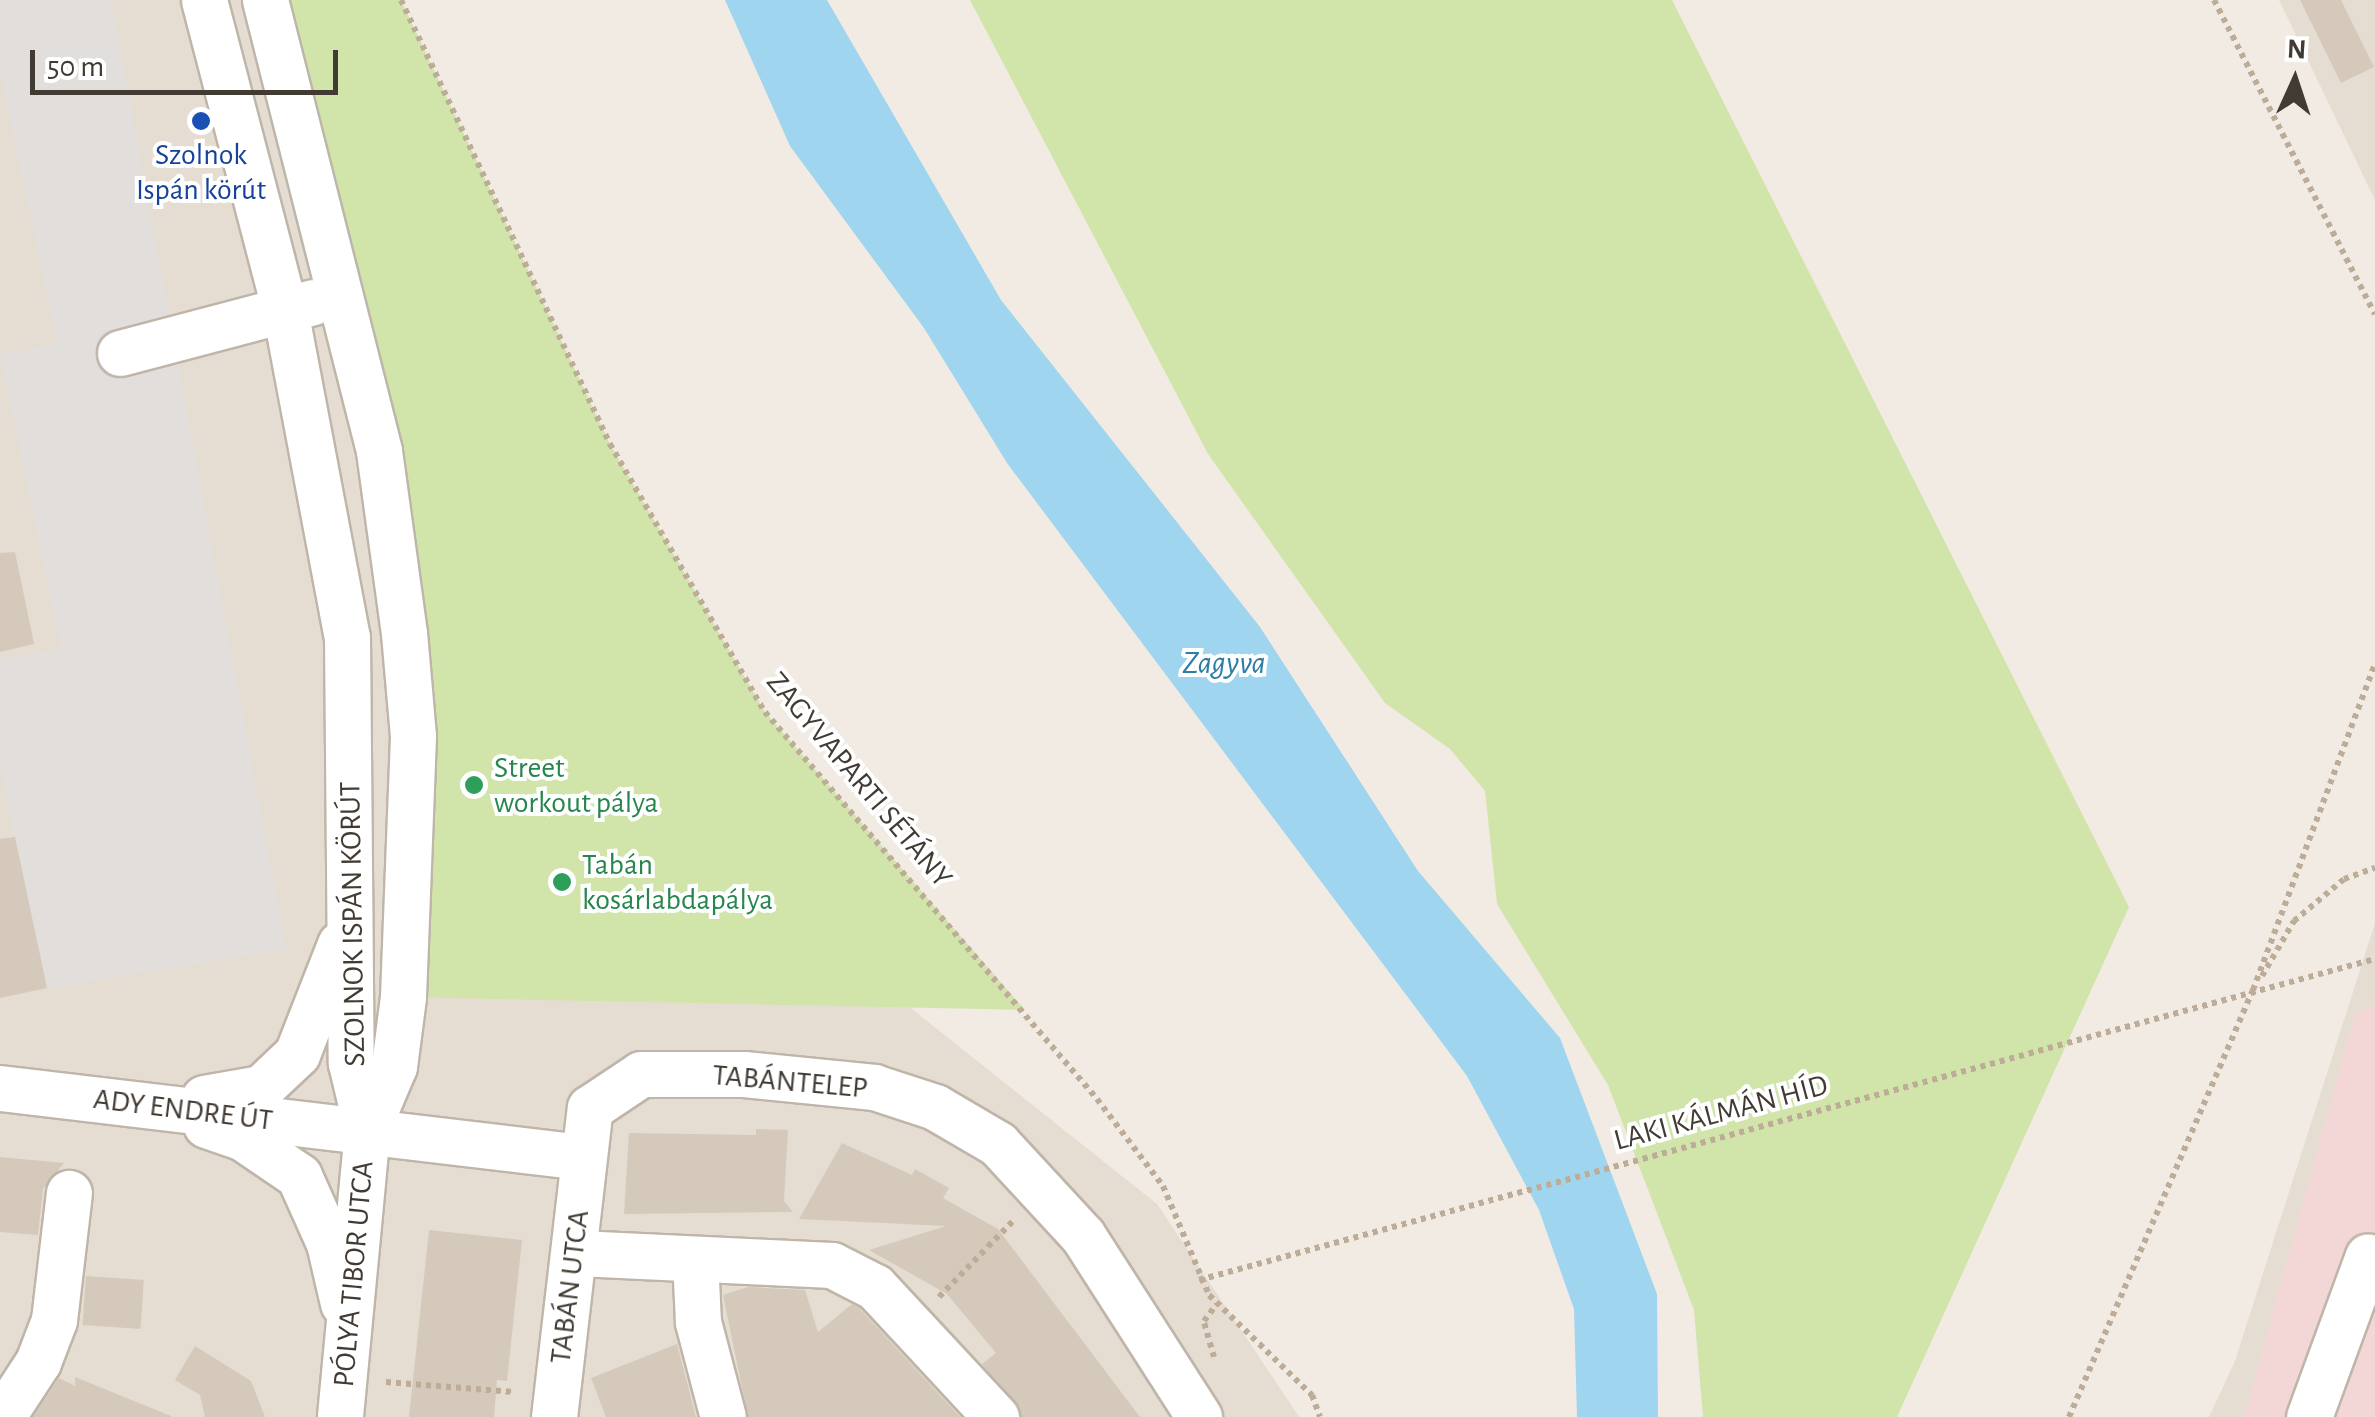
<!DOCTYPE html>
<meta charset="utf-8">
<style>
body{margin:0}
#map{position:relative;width:2375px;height:1417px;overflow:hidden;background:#f1ebe3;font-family:"Alegreya Sans",sans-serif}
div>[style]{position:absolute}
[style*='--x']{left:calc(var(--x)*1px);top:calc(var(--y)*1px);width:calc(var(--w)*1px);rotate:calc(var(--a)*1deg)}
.residential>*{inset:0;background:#e5ddd1}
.medical>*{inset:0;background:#f2d7d6}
.green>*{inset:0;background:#d1e5ab}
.parking>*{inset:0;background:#e1dedb}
.water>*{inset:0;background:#9fd5ee}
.building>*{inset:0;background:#d5c9bb;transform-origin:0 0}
.path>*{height:6px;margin-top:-3px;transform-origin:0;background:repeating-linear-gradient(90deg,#bdac97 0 5px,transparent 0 10px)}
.roads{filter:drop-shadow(2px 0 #bfb5a9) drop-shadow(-2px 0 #bfb5a9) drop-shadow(0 2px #bfb5a9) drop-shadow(0 -2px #bfb5a9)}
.minor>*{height:45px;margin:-22.5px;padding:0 22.5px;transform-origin:22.5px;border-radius:22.5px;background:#fff}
.dots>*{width:28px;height:28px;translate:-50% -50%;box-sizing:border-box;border:5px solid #fff;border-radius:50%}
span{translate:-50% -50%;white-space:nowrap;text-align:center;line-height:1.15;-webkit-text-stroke:8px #fff;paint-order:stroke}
.transit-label{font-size:30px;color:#164399}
.leisure-label{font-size:30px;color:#27864d}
.left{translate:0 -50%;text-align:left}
.street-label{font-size:30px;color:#423b33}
.water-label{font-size:32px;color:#2e7da3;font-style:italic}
.north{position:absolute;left:2245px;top:30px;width:100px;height:100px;-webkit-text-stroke:8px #fff;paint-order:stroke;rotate:3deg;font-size:28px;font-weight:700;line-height:40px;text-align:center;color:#423b33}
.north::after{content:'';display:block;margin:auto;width:35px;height:45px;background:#423b33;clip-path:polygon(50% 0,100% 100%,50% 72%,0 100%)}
.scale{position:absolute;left:30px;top:50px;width:308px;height:45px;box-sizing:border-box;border:5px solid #423b33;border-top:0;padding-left:12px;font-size:30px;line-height:35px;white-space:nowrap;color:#423b33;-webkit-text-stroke:8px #fff;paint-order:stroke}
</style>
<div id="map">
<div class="residential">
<i style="clip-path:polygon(0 0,300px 0,677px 822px,1157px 1204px,1299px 1417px,0 1417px)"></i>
<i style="clip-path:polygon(2279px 0,2375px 0,2375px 200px)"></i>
<i style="clip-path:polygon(2375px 923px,2375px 1417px,2209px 1417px,2235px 1361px)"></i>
</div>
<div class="medical">
<i style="clip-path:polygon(2375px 1005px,2375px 1417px,2244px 1417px,2355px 1013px)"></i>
</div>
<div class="green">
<i style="clip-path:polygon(265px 0,401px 0,610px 444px,765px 712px,1025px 1010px,403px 997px,404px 633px)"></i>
<i style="clip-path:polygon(970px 0,1672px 0,2129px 907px,1897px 1417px,1703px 1417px,1694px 1310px,1608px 1085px,1497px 904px,1485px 791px,1450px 749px,1385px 703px,1208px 454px)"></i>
</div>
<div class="parking">
<i style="clip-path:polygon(0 0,111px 0,286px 949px,47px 988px,0 768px,0 659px,61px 648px,0 355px,57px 343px,0 72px)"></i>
</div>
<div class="water">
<i style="clip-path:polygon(725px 0,827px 0,1001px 300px,1260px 627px,1418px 871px,1560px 1038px,1657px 1294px,1658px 1417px,1577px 1417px,1574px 1309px,1539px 1210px,1467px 1076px,1007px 463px,924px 328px,790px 146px)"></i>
</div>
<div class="building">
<i style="clip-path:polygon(2300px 0,2341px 0,2374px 67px,2341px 83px)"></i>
<i style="clip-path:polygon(15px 552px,34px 644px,0 652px,0 553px)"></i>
<i style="clip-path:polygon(15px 837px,47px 988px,0 998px,0 839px)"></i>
<i style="clip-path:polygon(756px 1129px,788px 1130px,784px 1201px,793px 1212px,624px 1214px,629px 1133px,756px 1135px)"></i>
<i style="clip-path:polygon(842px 1143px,912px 1175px,915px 1169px,949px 1188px,943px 1198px,998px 1229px,1140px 1417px,1022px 1417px,982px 1364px,996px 1353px,947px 1294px,869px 1250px,946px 1226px,799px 1219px)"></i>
<i style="clip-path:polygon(0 1157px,64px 1163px,43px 1189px,38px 1235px,0 1232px)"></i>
<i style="clip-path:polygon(429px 1230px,522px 1240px,507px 1381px,497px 1380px,494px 1417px,409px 1417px)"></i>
<i style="left:86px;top:1276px;width:58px;height:49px;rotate:4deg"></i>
<i style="clip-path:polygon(748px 1287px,805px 1290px,818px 1332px,852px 1304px,859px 1308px,960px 1417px,748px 1417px,723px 1295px)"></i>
<i style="clip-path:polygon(677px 1344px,696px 1417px,606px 1417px,591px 1378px)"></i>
<i style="clip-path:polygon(195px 1346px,251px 1381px,265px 1417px,205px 1417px,200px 1395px,175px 1380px)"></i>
<i style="clip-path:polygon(75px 1377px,171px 1416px,171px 1417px,33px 1417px,59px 1378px,75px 1386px)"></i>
</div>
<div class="path">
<i style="--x:401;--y:0;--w:491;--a:64.8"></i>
<i style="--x:610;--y:444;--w:310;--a:60"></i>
<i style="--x:765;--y:712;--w:510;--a:49.37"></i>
<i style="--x:1097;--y:1099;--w:109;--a:52.8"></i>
<i style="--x:1163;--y:1186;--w:118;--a:67.1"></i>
<i style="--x:1209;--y:1295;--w:144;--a:44.2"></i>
<i style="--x:1312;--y:1395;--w:23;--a:70"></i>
<i style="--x:2214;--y:0;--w:353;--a:62.9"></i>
<i style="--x:2262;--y:976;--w:64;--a:-59.8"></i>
<i style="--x:2294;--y:921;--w:65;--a:-40"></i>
<i style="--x:2344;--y:879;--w:33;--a:-20"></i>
<i style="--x:1199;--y:1280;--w:1219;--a:-15.27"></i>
<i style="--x:939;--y:1297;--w:107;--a:-45.8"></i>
<i style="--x:1214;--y:1357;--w:37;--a:-106"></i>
<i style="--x:1204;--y:1321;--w:21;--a:-53"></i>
<i style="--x:386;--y:1382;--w:127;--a:4.5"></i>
<i style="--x:2069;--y:1417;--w:465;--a:-66.7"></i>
<i style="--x:2253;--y:990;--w:349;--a:-69.5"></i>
</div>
<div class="roads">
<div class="minor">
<i style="--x:204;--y:0;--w:320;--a:75.4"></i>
<i style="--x:285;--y:310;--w:333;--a:79.3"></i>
<i style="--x:347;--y:637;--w:426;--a:89.5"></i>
<i style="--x:351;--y:1063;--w:69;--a:76.6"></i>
<i style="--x:367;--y:1130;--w:288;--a:95.4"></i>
<i style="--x:265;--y:0;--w:465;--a:75.8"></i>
<i style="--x:379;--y:451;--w:184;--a:82.2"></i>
<i style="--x:404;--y:633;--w:103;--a:85"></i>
<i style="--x:413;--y:736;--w:261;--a:92.2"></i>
<i style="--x:403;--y:997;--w:70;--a:97.4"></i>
<i style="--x:394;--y:1066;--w:69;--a:112.9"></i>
<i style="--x:120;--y:353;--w:200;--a:-14.8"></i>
<i style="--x:0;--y:1088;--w:586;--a:6.76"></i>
<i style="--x:204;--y:1098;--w:58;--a:-10"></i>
<i style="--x:261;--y:1088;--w:50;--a:-43.4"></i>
<i style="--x:297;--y:1054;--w:118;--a:-68.6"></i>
<i style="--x:206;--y:1125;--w:39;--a:19"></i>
<i style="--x:243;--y:1138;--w:68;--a:34.2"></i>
<i style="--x:299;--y:1176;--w:73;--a:65.9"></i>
<i style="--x:329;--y:1243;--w:62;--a:76.9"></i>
<i style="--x:578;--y:1253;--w:254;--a:2.7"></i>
<i style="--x:832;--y:1265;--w:48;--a:27.1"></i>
<i style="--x:875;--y:1287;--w:178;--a:47.1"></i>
<i style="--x:695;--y:1259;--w:63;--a:87.3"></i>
<i style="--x:698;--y:1322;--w:98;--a:75.3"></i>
<i style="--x:2;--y:1417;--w:66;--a:-56.8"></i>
<i style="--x:38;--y:1362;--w:45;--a:-69.1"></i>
<i style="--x:54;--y:1320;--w:128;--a:-83.3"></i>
<i style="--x:554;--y:1417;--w:311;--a:-83.4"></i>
<i style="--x:590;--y:1108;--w:61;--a:-33.7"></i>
<i style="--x:641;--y:1074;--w:103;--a:0"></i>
<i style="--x:744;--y:1074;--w:131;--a:5.7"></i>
<i style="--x:874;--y:1087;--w:64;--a:18.2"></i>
<i style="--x:935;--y:1107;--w:73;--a:30.4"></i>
<i style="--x:998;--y:1144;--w:125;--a:47.3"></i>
<i style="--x:1083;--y:1236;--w:215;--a:57.3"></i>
<i style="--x:2309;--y:1417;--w:171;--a:-69.9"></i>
</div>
</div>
<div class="dots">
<i style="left:201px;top:121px;background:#1a4fb4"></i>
<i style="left:474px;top:785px;background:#2e9e5b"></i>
<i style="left:562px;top:882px;background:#2e9e5b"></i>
</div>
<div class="transit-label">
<span style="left:201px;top:172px">Szolnok<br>Ispán körút</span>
</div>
<div class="leisure-label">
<span class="left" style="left:494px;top:785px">Street<br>workout pálya</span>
<span class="left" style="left:582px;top:882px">Tabán<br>kosárlabdapálya</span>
</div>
<div class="street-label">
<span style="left:859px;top:780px;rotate:50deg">ZAGYVAPARTI SÉTÁNY</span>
<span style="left:353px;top:924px;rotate:-91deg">SZOLNOK ISPÁN KÖRÚT</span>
<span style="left:790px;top:1082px;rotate:5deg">TABÁNTELEP</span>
<span style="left:183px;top:1110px;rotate:7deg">ADY ENDRE ÚT</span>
<span style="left:1721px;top:1113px;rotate:-15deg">LAKI KÁLMÁN HÍD</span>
<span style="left:354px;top:1274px;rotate:-85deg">PÓLYA TIBOR UTCA</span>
<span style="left:570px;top:1287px;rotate:-83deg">TABÁN UTCA</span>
</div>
<div class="water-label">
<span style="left:1224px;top:663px">Zagyva</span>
</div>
<div class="north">N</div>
<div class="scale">50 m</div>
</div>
